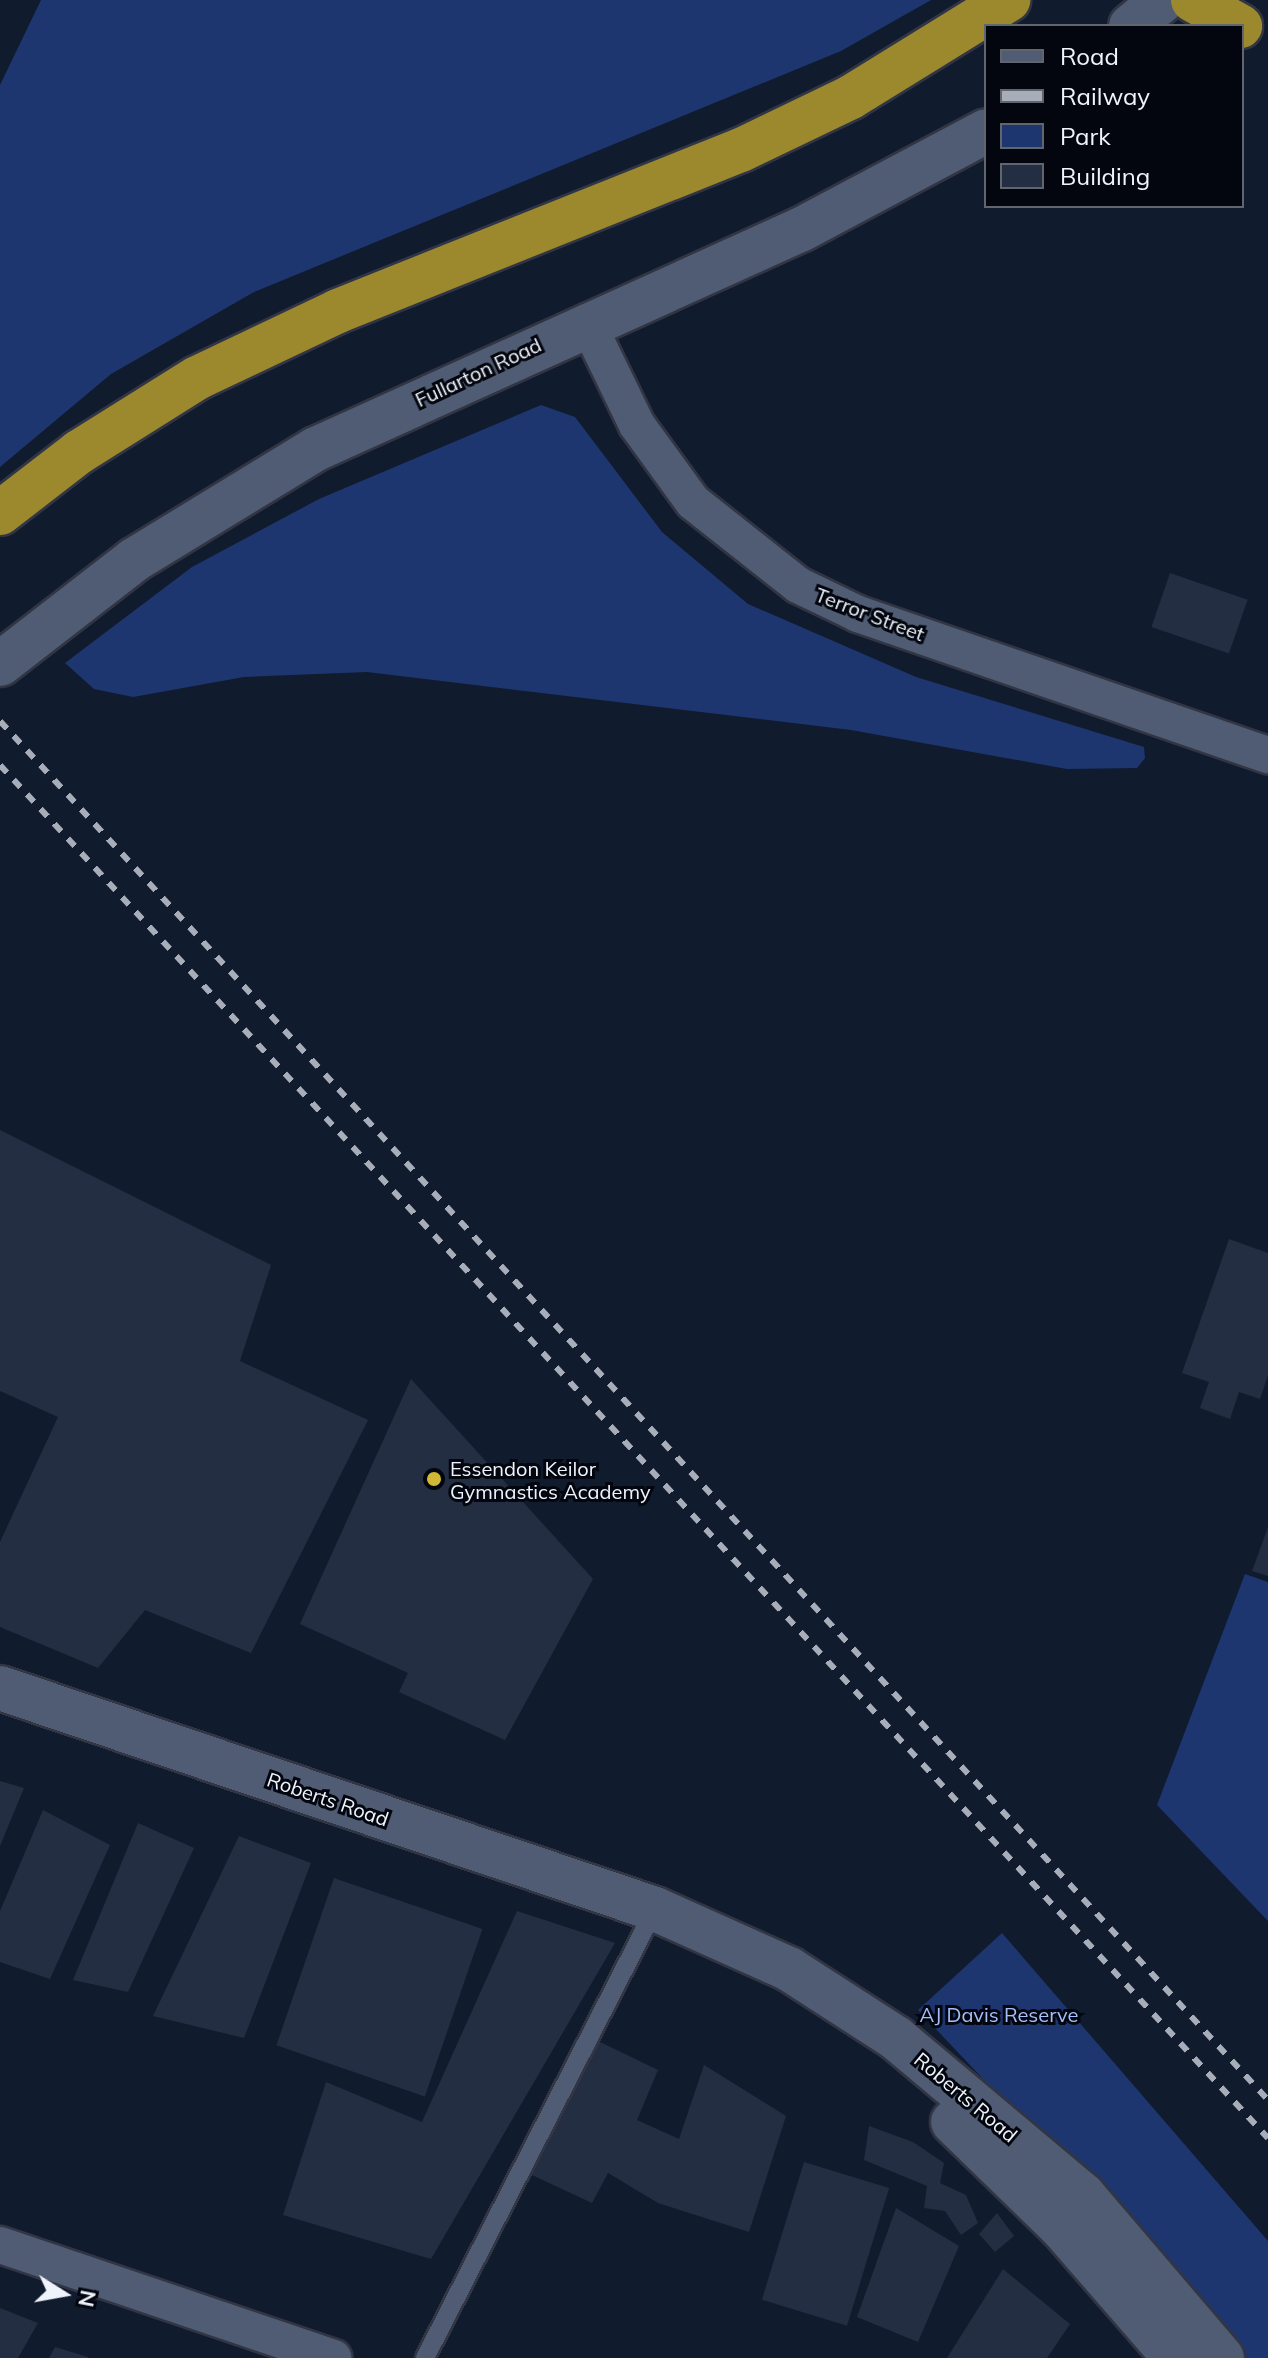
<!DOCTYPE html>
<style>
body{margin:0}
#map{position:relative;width:1268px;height:2358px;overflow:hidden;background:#111b2e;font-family:Mulish,sans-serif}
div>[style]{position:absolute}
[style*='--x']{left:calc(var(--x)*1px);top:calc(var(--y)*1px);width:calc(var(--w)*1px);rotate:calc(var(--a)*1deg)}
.green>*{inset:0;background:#1e366f}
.building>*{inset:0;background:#242e43;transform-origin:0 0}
.roads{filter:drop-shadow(2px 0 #313544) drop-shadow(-2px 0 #313544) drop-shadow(0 2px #313544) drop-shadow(0 -2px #313544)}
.lane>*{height:18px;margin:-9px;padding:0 9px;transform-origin:9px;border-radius:9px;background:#505c73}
.street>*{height:36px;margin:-18px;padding:0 18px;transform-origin:18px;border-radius:18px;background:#505c73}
.secondary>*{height:44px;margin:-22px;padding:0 22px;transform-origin:22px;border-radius:22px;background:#505c73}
.highway>*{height:44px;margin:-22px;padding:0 22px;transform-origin:22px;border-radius:22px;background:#9c892e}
.rail>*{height:6px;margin-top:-3px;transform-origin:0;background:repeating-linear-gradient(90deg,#a7adb9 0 10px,transparent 0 20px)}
.dots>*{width:22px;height:22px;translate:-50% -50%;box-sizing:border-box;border:4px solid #03060e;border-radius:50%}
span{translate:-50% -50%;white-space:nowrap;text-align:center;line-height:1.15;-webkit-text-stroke:6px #03060e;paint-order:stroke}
.street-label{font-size:20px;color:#eff4fc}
.poi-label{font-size:20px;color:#eff4fc}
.left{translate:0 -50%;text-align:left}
.park-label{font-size:20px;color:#a3c0fc}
.legend{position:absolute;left:984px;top:24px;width:260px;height:184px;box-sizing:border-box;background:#03060e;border:2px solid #61656d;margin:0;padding:10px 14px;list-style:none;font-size:24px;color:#eff4fc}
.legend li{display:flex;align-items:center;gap:16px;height:40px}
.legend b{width:40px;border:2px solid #61656d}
.north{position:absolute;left:24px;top:2254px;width:80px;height:80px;-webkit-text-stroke:6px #03060e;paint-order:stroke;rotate:101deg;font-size:22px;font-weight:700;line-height:32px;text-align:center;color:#eff4fc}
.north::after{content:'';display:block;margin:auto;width:28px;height:36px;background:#eff4fc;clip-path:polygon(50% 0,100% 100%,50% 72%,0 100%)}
</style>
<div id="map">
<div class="green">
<i style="clip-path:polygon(41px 0,931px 0,841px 51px,254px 292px,111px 374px,0 467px,0 85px)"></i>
<i style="clip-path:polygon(541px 405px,575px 417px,662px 532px,748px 604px,916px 677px,1144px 747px,1145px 758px,1137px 768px,1067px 769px,851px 730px,367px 672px,244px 677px,133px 697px,94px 689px,65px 663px,192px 567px,319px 499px)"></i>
<i style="clip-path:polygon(1245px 1574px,1268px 1582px,1268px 1921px,1157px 1805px)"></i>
<i style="clip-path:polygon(1002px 1933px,1268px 2241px,1268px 2358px,1232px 2358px,1166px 2273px,918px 2010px)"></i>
</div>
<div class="building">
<i style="left:1170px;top:573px;width:82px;height:57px;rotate:19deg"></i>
<i style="clip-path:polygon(0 1130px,271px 1265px,240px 1361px,368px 1420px,251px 1653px,145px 1610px,98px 1668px,0 1627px,0 1542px,58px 1417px,0 1391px)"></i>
<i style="clip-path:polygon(1229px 1239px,1268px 1253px,1268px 1375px,1260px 1399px,1239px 1392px,1230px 1419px,1200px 1408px,1209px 1382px,1182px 1373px)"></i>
<i style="clip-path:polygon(411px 1379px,593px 1579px,505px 1740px,399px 1692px,408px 1673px,300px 1624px)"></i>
<i style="clip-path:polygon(1268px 1527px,1268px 1576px,1252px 1571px)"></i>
<i style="clip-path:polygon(0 1781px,24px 1788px,0 1846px)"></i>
<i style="clip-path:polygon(43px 1810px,110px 1845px,50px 1979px,0 1962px,0 1911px)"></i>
<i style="clip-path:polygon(138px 1823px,194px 1848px,128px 1992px,73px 1980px)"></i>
<i style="clip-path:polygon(239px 1836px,311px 1863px,244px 2038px,153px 2016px)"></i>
<i style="left:334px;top:1878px;width:157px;height:177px;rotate:19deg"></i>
<i style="clip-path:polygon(517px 1911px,615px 1943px,431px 2259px,283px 2215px,326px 2082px,422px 2122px)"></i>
<i style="clip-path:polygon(598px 2041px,658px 2070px,637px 2120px,679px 2139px,704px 2065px,786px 2116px,749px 2232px,658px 2203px,608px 2173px,592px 2203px,532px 2175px)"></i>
<i style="clip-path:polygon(869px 2126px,913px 2142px,944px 2163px,940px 2183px,966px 2195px,978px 2223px,961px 2235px,945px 2211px,924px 2208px,927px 2186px,864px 2160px)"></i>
<i style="left:804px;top:2162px;width:89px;height:144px;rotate:17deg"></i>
<i style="clip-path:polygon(896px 2208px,959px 2246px,918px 2342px,857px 2317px)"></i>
<i style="clip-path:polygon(997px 2213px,1014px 2236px,995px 2252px,979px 2234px)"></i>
<i style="clip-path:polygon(1003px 2269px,1070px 2324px,1047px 2358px,947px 2358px)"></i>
<i style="clip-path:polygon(0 2308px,38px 2323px,18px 2358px,0 2358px)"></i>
<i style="clip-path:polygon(55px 2347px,88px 2357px,88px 2358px,49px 2358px)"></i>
</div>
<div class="roads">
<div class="lane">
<i style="--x:425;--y:2358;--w:504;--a:-62.88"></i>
</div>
<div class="street">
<i style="--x:587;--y:322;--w:114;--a:64.1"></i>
<i style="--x:637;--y:425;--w:95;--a:54"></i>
<i style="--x:693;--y:502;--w:134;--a:38.3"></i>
<i style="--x:798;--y:585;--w:67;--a:25.8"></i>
<i style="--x:858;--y:614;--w:434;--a:19"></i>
<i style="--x:0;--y:2245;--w:352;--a:18.7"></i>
</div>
<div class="secondary">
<i style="--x:1131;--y:26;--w:41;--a:-39.1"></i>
<i style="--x:0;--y:664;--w:170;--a:-37.8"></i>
<i style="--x:134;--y:560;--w:213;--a:-31.4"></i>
<i style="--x:316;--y:449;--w:533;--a:-24.36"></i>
<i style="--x:802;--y:229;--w:208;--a:-28"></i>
<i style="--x:0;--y:1688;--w:691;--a:18.64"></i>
<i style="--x:655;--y:1909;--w:147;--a:24.1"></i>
<i style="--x:789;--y:1969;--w:127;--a:32.8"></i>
<i style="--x:896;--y:2038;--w:244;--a:40"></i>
<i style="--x:1083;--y:2195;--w:214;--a:49.5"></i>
<i style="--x:953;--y:2122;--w:152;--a:44.2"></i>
<i style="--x:1062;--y:2228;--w:172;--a:49"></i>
</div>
<div class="highway">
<i style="--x:1193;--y:0;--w:54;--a:29"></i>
<i style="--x:0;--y:513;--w:100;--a:-37.7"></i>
<i style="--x:79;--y:452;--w:139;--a:-32.1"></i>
<i style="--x:197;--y:378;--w:156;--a:-25.4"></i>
<i style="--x:338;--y:311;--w:434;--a:-21.8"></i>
<i style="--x:741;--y:150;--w:122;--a:-25.7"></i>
<i style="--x:851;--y:97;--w:185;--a:-31.7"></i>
</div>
</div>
<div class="rail">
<i style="--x:0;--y:721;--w:1873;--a:47.4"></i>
<i style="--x:0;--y:765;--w:1869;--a:47.28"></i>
</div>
<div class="dots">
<i style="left:434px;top:1479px;background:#d1b736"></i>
</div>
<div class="street-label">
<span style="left:478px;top:372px;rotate:-25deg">Fullarton Road</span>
<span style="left:870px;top:614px;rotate:21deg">Terror Street</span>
<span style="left:328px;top:1799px;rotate:19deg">Roberts Road</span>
<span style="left:966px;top:2097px;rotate:40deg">Roberts Road</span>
</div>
<div class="poi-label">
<span class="left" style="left:450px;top:1480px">Essendon Keilor<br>Gymnastics Academy</span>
</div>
<div class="park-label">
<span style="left:999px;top:2014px">AJ Davis Reserve</span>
</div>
<ul class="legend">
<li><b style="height:10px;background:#505c73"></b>Road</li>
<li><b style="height:10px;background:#a7adb9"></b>Railway</li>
<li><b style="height:22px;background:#1e366f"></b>Park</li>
<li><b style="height:22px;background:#242e43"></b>Building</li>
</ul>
<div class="north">N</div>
</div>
